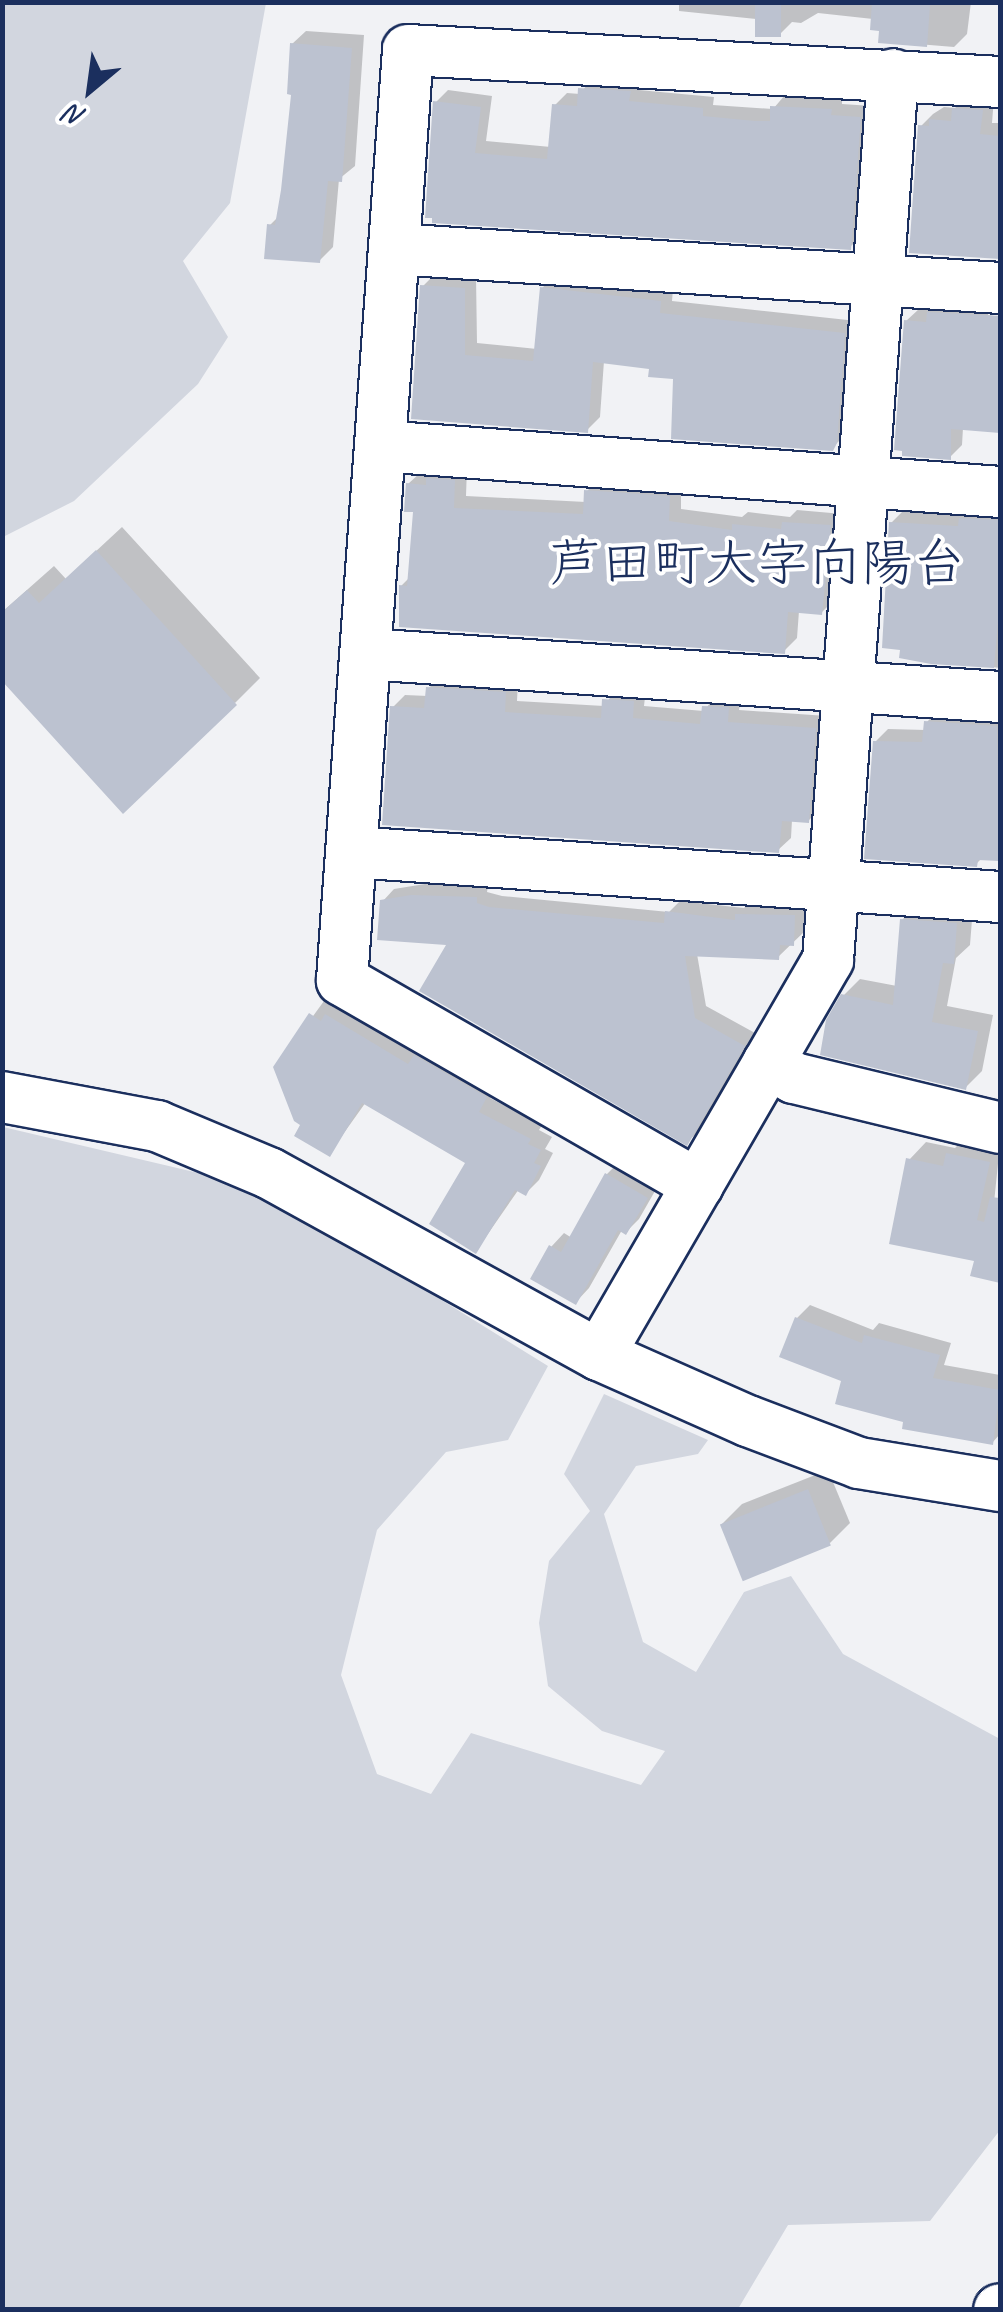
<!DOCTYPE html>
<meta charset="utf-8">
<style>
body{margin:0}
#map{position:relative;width:1003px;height:2312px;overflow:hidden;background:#f1f2f5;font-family:Caveat,"Klee One",sans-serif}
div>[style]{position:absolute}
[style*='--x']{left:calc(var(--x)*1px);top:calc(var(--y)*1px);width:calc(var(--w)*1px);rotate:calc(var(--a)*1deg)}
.green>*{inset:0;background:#d2d6df}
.shadow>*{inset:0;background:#0003}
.building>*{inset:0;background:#bcc2d0;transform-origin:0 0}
.roads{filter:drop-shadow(2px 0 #1b2f5e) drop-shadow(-2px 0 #1b2f5e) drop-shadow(0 2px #1b2f5e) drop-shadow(0 -2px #1b2f5e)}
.minor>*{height:50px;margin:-25px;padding:0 25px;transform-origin:25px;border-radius:25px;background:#fff}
span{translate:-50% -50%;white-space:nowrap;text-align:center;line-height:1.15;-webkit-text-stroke:8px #fff;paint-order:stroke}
.quarter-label{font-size:52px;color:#1b2f5e}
.frame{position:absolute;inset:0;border:5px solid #1b2f5e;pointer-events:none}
.north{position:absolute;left:40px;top:40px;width:100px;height:100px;-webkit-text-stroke:8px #fff;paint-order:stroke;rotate:209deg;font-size:28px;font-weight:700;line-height:40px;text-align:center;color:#1b2f5e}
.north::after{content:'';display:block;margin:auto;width:35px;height:45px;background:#1b2f5e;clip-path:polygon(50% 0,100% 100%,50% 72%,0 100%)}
</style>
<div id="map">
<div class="green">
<i style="clip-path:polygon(3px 2px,266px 3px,230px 203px,183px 261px,228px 337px,198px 384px,74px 501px,3px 537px)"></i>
<i style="clip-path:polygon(3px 1127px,224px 1179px,366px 1253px,548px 1366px,508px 1440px,446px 1452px,377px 1530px,341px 1675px,377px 1774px,431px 1794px,471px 1733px,641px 1785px,665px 1751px,602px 1731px,548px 1686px,539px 1623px,549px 1561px,590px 1511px,564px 1474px,604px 1394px,708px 1440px,698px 1454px,636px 1466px,604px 1514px,643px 1642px,696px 1672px,744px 1592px,791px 1576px,843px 1654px,1000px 1739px,1000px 2130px,930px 2221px,788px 2225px,738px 2309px,3px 2310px)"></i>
</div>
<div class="shadow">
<i style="clip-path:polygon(679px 2px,971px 2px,967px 34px,954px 47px,881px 41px,882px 28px,873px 19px,818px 13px,801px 23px,792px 22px,778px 36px,756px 19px,679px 11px)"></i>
<i style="clip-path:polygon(306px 31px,364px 35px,355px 166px,339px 179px,333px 247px,319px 261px,269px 226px,279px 216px,294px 92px,292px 44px)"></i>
<i style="clip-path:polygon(593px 77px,641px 80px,639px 90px,714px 97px,713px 105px,773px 109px,785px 95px,842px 98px,842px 104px,872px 106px,862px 235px,850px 247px,435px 220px,436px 102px,448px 90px,492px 96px,486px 141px,551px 147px,555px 105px,567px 93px,580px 94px)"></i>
<i style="clip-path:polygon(967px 97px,994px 98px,992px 123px,1000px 123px,1000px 257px,911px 251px,921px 126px,933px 114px,944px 107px,955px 108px)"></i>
<i style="clip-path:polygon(435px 274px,476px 276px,477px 343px,537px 349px,542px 288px,555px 276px,673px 289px,672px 301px,857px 321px,845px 435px,832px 448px,651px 366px,604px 361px,600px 417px,587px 430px,413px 417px,423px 286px)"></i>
<i style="clip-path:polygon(942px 301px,988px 304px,988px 315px,1000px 317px,1000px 430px,963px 428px,962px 445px,950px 457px,906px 321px,919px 309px,933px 310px)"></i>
<i style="clip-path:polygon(467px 468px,466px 496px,586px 502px,587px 491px,600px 478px,681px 484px,681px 509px,742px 517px,748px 512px,790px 517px,797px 510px,843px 514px,834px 600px,821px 613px,799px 611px,797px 638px,784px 651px,401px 586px,410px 577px,416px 510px,408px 484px,421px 472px)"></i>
<i style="clip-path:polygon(1000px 508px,1000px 668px,902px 656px,891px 523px,904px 510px,967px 514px)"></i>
<i style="clip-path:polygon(122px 527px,260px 678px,235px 703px,2px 612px,54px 566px,66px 579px)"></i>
<i style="clip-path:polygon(441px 675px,518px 680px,517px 701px,604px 706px,618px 687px,646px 689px,644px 706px,704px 711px,717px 694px,741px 696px,739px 710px,827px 716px,821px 808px,808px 821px,792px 820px,791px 838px,778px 850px,393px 707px,405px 695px,428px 696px,429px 688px)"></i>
<i style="clip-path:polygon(939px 709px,1000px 711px,1000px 858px,982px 858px,976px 864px,875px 742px,888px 729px,926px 730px,927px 722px)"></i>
<i style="clip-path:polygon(425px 884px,488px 886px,487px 892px,502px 896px,669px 912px,680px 901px,744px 908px,749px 903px,805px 904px,805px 931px,778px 957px,697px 954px,706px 1006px,755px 1033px,699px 1131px,687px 1142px,450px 943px,382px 902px,394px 889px)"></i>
<i style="clip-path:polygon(919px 903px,973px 907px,970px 945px,956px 958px,947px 1006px,993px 1015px,982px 1071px,966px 1087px,843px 996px,860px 979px,897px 986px,902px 920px)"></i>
<i style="clip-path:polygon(324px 1001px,335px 1008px,340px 1002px,499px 1083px,490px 1098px,542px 1125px,539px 1130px,552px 1137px,545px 1149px,553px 1153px,539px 1180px,526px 1193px,519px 1189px,476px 1251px,469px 1162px,366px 1102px,329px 1154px,304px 1124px,276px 1067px)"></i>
<i style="clip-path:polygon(966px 1137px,1000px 1144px,994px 1203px,1000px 1204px,1000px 1281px,973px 1274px,977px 1259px,909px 1160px,926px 1142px,955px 1148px)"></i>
<i style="clip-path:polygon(620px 1161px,659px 1184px,639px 1219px,626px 1232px,622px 1230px,589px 1288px,576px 1302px,551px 1247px,564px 1233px,572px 1238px,607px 1174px)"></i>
<i style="clip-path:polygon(810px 1305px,873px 1330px,879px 1323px,951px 1343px,944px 1365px,1000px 1375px,1000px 1434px,992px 1443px,906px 1420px,844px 1380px,797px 1318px)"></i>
<i style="clip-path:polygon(828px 1470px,850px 1523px,830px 1543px,722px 1524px,742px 1504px)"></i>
</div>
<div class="building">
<i style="left:755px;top:2px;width:26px;height:35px"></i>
<i style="clip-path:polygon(872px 2px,930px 5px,927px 47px,878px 43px,879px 31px,870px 30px)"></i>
<i style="clip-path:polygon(290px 43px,352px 48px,342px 182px,328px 181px,320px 263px,264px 259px,267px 224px,275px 225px,281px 190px,291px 95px,287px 94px)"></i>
<i style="clip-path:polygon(578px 88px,631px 91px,629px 101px,703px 108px,703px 116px,755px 121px,770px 121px,770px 106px,832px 109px,831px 115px,861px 117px,851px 250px,432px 223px,432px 218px,425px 218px,433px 101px,481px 107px,475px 153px,547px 159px,552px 104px,577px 106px)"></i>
<i style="clip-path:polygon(952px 108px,983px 110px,980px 134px,1000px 136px,1000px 259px,909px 253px,918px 125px,929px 126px,929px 119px,951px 121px)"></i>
<i style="clip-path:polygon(420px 285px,465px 288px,465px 355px,533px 361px,540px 287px,661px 301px,660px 313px,845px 333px,837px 443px,833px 451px,671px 439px,673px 379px,648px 377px,649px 369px,593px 362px,588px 433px,411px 419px)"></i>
<i style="clip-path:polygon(927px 312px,1000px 316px,1000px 433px,951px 429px,951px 460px,902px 456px,902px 451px,894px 450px,904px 320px,926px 322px)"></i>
<i style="clip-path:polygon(426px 478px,455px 480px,454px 508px,583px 514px,584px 490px,670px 496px,669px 521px,732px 530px,732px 524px,781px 529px,782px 522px,831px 525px,822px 615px,788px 612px,785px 654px,399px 627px,399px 585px,407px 586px,413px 512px,404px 512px,406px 483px,426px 485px)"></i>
<i style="clip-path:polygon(959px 518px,1000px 520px,1000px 597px,994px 668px,931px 664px,899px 658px,900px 650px,882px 648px,889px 522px,958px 526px)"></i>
<i style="clip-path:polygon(96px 550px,237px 705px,123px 814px,2px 681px,2px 612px,27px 590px,39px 603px)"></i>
<i style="clip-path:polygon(426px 687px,506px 692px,505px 712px,601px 718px,602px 699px,634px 701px,633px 718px,700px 724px,702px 706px,729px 707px,728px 722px,816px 728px,809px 823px,782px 821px,779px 853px,382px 825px,390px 706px,424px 708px)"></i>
<i style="clip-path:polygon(924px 721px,997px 726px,1000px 861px,978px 860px,977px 867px,864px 859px,873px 741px,922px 742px)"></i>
<i style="clip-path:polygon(411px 895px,477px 897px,477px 903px,489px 907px,664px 923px,665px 911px,735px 920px,735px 914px,795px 915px,794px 946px,780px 945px,779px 960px,685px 956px,695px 1018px,745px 1046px,687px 1146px,419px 991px,446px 945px,377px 940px,380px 900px)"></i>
<i style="clip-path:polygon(900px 919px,957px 923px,954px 964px,943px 963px,932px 1022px,978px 1031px,966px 1090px,820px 1055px,826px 1020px,841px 994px,893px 1005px)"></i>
<i style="clip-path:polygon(309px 1013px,321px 1021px,325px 1014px,408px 1064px,414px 1055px,487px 1097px,479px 1112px,531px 1139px,528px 1144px,541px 1150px,534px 1163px,541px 1166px,526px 1196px,515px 1190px,476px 1254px,429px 1224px,465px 1163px,362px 1103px,330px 1157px,294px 1136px,300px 1125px,294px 1121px,273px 1067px)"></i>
<i style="clip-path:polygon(946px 1153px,990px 1162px,977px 1220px,984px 1222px,990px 1197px,1000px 1198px,1000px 1283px,970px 1276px,974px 1261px,889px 1244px,906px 1158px,943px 1166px)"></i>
<i style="clip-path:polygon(605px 1173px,648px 1198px,626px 1235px,618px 1230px,576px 1305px,530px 1279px,549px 1245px,561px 1252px)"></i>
<i style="clip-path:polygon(795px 1317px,862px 1343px,864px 1335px,940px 1355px,933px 1378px,1000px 1390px,993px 1445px,902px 1429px,903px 1422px,835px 1404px,841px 1381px,779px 1357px)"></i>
<i style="left:808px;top:1489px;width:61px;height:95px;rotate:68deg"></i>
</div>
<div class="roads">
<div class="minor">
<i style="--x:394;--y:249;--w:607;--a:3.68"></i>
<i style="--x:380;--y:446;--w:622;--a:4.24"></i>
<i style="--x:366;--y:654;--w:635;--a:3.88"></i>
<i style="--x:352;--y:852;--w:650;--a:3.97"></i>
<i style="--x:768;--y:1063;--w:30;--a:30"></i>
<i style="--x:794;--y:1078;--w:212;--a:13.6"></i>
<i style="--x:2;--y:1097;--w:158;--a:10.6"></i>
<i style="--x:157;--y:1126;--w:121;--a:22.8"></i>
<i style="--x:269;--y:1173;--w:377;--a:28.9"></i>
<i style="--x:599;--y:1355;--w:163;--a:23.9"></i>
<i style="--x:748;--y:1421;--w:119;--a:20.7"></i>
<i style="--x:859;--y:1463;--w:143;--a:9.3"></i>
<i style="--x:698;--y:1185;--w:411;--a:-150.1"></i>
<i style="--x:342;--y:980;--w:932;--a:-85.94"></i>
<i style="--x:408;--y:50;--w:593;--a:3.09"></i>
<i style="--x:599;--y:1355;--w:457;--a:-59.9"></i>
<i style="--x:828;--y:960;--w:888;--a:-85.8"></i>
<i style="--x:999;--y:2310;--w:1;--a:-45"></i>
</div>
</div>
<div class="quarter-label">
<span style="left:757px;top:564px">芦田町大字向陽台</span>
</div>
<div class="frame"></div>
<div class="north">N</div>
</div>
